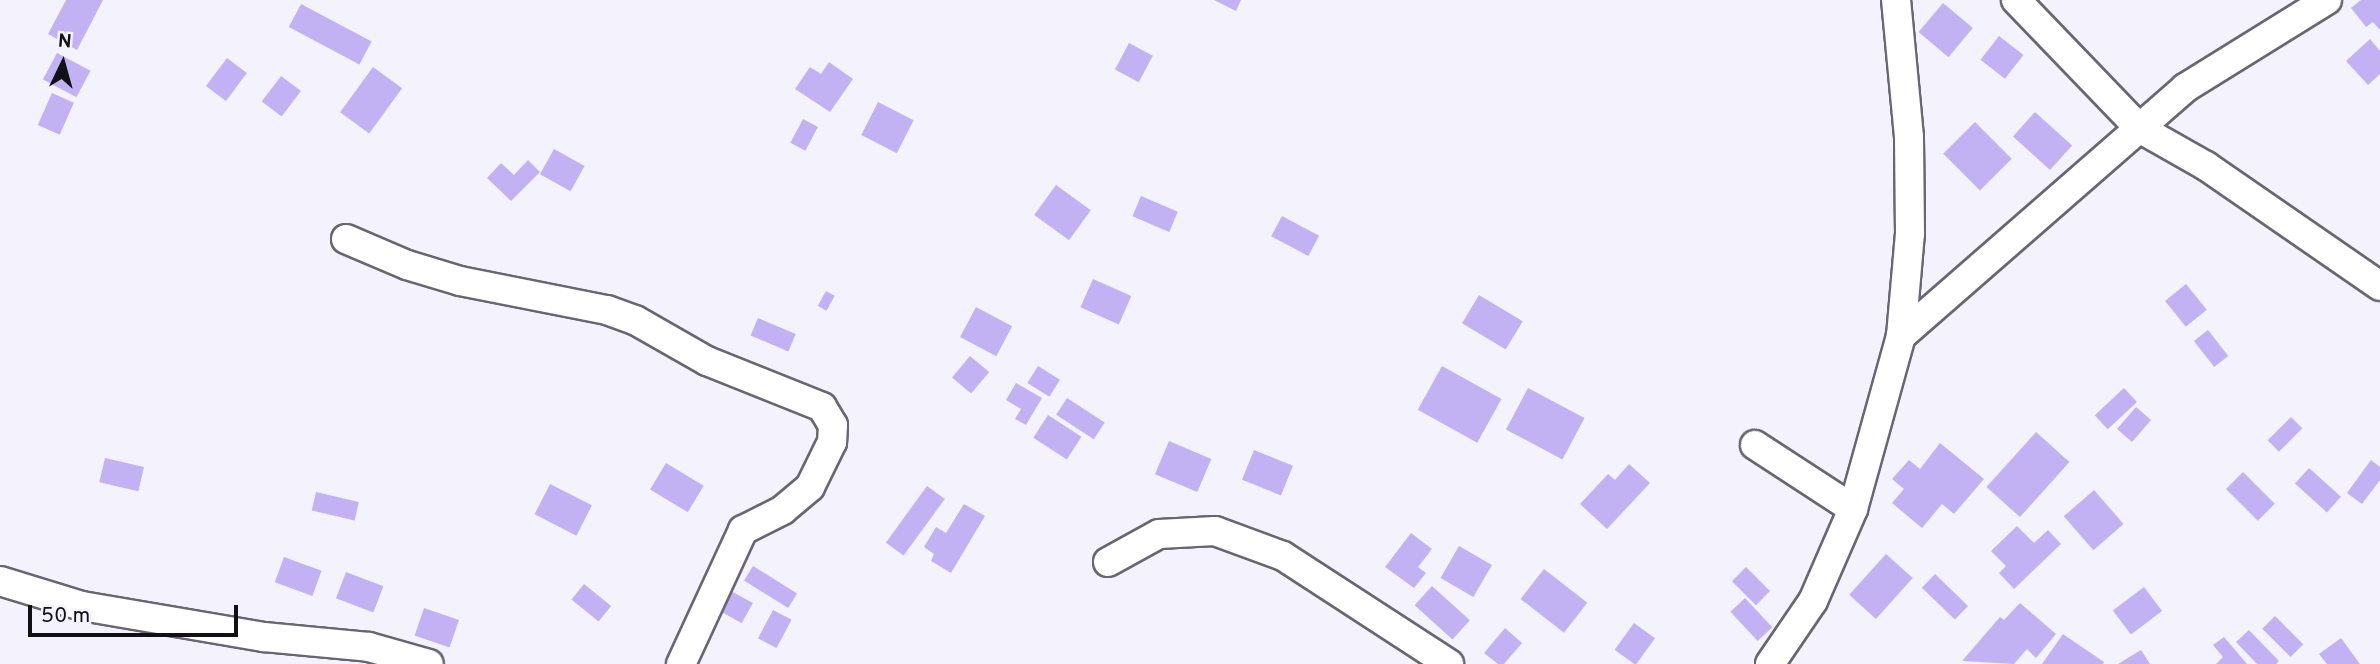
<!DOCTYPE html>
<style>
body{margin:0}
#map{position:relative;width:2380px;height:664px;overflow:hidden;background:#f4f2fd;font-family:Overpass,sans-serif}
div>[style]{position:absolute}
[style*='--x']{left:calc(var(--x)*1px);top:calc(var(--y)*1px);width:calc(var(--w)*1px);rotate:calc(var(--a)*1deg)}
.building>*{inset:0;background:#c3b2f3;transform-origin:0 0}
.roads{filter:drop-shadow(2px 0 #696672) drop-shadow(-2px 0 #696672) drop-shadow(0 2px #696672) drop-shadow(0 -2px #696672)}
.street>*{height:28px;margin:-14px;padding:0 14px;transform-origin:14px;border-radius:14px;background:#fff}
span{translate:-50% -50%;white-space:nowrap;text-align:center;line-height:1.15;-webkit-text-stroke:7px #f4f2fd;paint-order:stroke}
.north{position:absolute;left:28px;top:28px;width:70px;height:70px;-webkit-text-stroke:5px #f4f2fd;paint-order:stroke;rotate:5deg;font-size:19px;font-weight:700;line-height:28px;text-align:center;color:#121015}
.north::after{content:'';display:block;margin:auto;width:24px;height:32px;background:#121015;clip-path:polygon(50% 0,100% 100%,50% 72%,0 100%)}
.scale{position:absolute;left:28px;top:605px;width:210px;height:32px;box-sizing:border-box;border:4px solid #121015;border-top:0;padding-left:9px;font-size:21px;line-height:24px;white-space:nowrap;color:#121015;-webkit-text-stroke:5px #f4f2fd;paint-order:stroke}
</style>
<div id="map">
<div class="building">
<i style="clip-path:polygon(66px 0,103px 0,77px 50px,48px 34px)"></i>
<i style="clip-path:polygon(1214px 0,1241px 0,1236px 11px)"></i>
<i style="clip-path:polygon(2361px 0,2380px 0,2380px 30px,2373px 22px,2366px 27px,2351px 8px)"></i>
<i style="left:1943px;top:3px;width:39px;height:38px;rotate:40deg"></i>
<i style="left:301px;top:4px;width:80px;height:26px;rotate:28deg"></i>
<i style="left:1999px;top:36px;width:31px;height:30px;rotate:38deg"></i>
<i style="clip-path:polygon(2370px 39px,2380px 51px,2380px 74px,2368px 85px,2346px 61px)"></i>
<i style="left:1129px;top:43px;width:27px;height:30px;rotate:28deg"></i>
<i style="left:57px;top:53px;width:38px;height:30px;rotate:28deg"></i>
<i style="left:227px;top:58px;width:25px;height:35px;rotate:37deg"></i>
<i style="clip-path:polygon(829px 62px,853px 79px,830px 112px,795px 89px,810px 67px,821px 74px)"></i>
<i style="left:373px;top:67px;width:36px;height:56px;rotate:36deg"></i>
<i style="left:281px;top:76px;width:25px;height:32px;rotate:37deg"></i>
<i style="left:52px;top:93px;width:24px;height:35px;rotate:24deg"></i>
<i style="left:878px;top:102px;width:40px;height:37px;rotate:27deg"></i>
<i style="left:2035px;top:112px;width:50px;height:33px;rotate:42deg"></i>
<i style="left:803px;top:119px;width:17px;height:27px;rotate:28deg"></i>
<i style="left:1975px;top:122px;width:52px;height:45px;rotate:45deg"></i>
<i style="left:554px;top:149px;width:35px;height:29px;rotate:29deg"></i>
<i style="clip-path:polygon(528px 160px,540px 172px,511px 201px,487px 178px,501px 163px,514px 175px)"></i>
<i style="left:1056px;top:185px;width:43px;height:37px;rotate:36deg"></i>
<i style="left:1141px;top:196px;width:40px;height:22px;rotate:23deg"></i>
<i style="left:1282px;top:216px;width:42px;height:23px;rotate:28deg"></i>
<i style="left:1093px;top:279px;width:42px;height:31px;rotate:24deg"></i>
<i style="left:2186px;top:284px;width:33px;height:27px;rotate:51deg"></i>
<i style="left:826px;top:291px;width:10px;height:17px;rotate:29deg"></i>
<i style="left:1479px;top:295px;width:51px;height:33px;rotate:31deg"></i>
<i style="left:976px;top:307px;width:41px;height:34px;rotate:28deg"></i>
<i style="left:758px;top:318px;width:41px;height:19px;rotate:23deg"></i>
<i style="left:2208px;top:330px;width:33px;height:18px;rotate:52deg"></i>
<i style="left:970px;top:356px;width:25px;height:28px;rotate:40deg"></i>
<i style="left:1038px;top:366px;width:26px;height:20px;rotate:32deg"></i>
<i style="left:1442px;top:366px;width:68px;height:50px;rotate:29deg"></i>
<i style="clip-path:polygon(1016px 383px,1042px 398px,1026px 425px,1015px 419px,1021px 409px,1006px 400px)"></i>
<i style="left:1528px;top:388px;width:64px;height:47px;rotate:28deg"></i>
<i style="left:2124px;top:388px;width:19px;height:40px;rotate:47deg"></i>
<i style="left:1067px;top:398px;width:45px;height:20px;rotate:33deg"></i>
<i style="left:2136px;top:407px;width:20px;height:29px;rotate:41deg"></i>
<i style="left:1048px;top:415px;width:40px;height:27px;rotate:33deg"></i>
<i style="left:2291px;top:417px;width:16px;height:33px;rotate:45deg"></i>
<i style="left:2036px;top:432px;width:45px;height:74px;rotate:42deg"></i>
<i style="left:1169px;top:441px;width:46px;height:36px;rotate:23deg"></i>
<i style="clip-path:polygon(1940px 443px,1984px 479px,1954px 514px,1942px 504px,1922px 528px,1892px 503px,1904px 489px,1892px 479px,1909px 460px,1920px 469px)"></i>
<i style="left:1254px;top:450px;width:42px;height:32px;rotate:22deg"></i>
<i style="left:105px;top:458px;width:40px;height:25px;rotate:13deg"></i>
<i style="clip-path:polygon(2371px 460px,2380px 467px,2380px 480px,2362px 504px,2347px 493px)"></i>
<i style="left:666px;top:463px;width:44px;height:31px;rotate:31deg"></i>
<i style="clip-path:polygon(1629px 464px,1650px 483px,1607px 529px,1580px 504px,1608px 474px,1615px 480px)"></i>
<i style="left:2309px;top:468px;width:43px;height:21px;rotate:42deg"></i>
<i style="left:2243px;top:472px;width:45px;height:24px;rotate:45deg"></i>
<i style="left:550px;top:484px;width:47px;height:34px;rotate:27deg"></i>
<i style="left:927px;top:486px;width:22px;height:70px;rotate:36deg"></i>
<i style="left:2094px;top:490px;width:45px;height:40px;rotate:49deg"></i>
<i style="left:316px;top:492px;width:44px;height:19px;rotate:13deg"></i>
<i style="clip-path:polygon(964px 504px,985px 516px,951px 573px,931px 561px,934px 554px,924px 547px,936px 527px,946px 533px)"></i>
<i style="clip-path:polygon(2017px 526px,2034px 543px,2048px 530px,2061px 544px,2014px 589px,1999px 573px,2006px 566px,1991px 551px)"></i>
<i style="clip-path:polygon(1411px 533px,1432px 549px,1418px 567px,1426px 573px,1414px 588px,1385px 567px)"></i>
<i style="left:1459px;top:546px;width:38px;height:37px;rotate:30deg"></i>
<i style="left:1886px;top:554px;width:36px;height:55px;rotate:42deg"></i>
<i style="left:284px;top:557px;width:40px;height:27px;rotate:20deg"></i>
<i style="left:753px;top:566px;width:52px;height:17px;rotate:32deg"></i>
<i style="left:1746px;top:567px;width:34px;height:20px;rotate:45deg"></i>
<i style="left:1544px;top:569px;width:55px;height:38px;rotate:38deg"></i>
<i style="left:346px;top:572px;width:40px;height:28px;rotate:21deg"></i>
<i style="left:1935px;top:574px;width:46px;height:19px;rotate:44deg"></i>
<i style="left:584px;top:584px;width:35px;height:20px;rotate:39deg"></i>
<i style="left:1432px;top:586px;width:51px;height:26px;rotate:42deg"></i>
<i style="left:2144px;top:587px;width:30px;height:39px;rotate:53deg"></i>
<i style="left:731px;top:591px;width:25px;height:23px;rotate:29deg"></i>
<i style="left:1745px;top:598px;width:40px;height:20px;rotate:47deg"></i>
<i style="clip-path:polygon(2020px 603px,2056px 634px,2036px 658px,2027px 649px,2014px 664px,1962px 661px,2000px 617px,2004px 620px)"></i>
<i style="left:424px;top:608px;width:37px;height:29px;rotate:19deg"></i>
<i style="left:773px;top:610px;width:21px;height:32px;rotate:28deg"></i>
<i style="left:2275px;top:616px;width:40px;height:18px;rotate:45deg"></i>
<i style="left:1634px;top:623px;width:26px;height:33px;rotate:36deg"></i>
<i style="clip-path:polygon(1505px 628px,1522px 643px,1504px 664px,1498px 664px,1484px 653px)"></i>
<i style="clip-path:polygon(2249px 630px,2279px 661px,2276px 664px,2257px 664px,2236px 642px)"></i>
<i style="clip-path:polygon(2063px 634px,2104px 662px,2103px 664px,2042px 664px)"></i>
<i style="clip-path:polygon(2224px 637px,2247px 664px,2216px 664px,2223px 657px,2213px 645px)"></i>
<i style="clip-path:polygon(2341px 638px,2360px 664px,2327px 664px,2319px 654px)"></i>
<i style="clip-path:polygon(2141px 650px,2150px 664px,2118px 664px)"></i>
</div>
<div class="roads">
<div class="street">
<i style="--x:2016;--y:0;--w:178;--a:46.1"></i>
<i style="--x:2139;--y:128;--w:77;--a:29.6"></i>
<i style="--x:2206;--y:166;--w:211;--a:34.6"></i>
<i style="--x:346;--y:239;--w:66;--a:23.1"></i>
<i style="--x:407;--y:265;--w:55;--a:16.8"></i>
<i style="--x:460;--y:281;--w:150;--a:11.2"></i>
<i style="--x:607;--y:310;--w:30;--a:20"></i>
<i style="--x:635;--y:320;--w:83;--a:29.7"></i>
<i style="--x:707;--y:361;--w:124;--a:21.8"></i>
<i style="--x:822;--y:407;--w:21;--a:59"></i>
<i style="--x:833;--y:425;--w:17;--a:93"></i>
<i style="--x:832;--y:442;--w:50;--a:116.1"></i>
<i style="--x:810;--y:487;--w:35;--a:140"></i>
<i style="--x:783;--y:510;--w:45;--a:153.4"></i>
<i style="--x:743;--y:530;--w:148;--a:114.8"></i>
<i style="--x:1901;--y:336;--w:377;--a:-41.1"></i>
<i style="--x:2185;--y:88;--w:167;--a:-31.8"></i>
<i style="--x:1755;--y:445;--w:117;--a:33.1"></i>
<i style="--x:1108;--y:562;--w:58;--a:-28.8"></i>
<i style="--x:1159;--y:534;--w:56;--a:-3.1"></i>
<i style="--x:1215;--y:531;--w:72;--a:20.2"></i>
<i style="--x:1283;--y:556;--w:198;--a:33"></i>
<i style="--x:0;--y:581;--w:86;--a:17"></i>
<i style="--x:82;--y:606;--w:185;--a:9.7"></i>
<i style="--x:264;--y:637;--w:105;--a:5.4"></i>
<i style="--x:369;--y:647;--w:62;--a:15.8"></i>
<i style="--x:1770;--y:664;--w:76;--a:-55.7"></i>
<i style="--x:1813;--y:601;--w:100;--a:-66.5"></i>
<i style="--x:1853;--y:509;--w:180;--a:-74.5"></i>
<i style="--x:1901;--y:336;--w:102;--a:-85"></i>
<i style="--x:1910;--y:234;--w:97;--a:-90.6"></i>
<i style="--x:1909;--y:137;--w:138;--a:-95.4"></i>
</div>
</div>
<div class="north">N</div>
<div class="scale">50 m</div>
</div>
